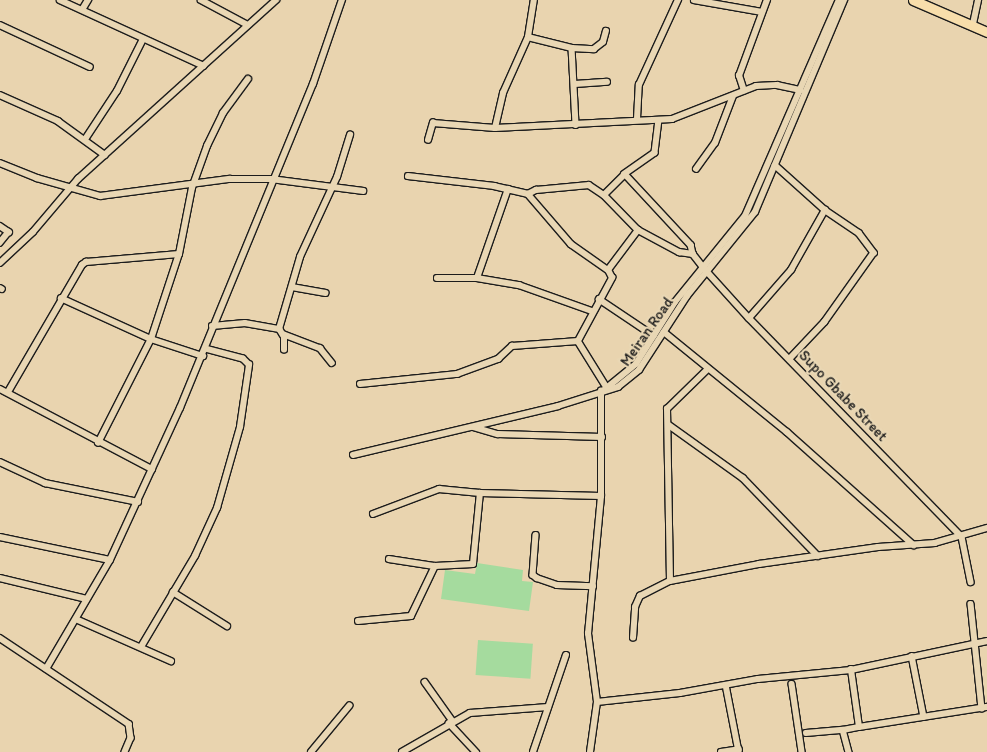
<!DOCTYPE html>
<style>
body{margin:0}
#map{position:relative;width:987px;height:752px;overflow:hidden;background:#e9d4af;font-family:Itim,sans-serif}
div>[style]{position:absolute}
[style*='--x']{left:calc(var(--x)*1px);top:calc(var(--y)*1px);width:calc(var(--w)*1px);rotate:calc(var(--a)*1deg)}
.green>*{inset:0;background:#a5db9e;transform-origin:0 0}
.roads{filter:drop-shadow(1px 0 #1c1c1c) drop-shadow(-1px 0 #1c1c1c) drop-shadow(0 1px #1c1c1c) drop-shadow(0 -1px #1c1c1c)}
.minor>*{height:5.5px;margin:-2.75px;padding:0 2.75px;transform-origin:2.75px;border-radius:2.75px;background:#e9d7b4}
.primary>*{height:9px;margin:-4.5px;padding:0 4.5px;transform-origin:4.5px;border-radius:4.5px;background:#f8deab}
span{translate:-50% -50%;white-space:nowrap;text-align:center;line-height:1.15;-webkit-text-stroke:4.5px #e9d7b4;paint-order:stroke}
.street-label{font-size:15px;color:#1c1c1c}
</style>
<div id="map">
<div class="green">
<i style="clip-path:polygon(477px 563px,523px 570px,522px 581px,533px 582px,529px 611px,441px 599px,445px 570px,475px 574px)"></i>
<i style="left:478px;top:640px;width:55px;height:35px;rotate:4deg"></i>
</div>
<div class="roads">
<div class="minor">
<i style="--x:60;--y:0;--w:158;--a:24.6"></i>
<i style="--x:201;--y:0;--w:53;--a:28"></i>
<i style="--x:694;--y:0;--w:69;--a:10"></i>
<i style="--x:82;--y:10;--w:12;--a:-59"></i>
<i style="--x:973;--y:24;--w:25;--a:-78"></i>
<i style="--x:0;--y:25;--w:99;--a:25"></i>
<i style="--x:528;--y:37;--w:45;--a:14"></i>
<i style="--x:572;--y:48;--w:22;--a:3"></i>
<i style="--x:594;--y:49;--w:11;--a:-38"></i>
<i style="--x:603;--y:42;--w:11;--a:-75"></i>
<i style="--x:572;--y:48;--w:77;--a:87"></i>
<i style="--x:575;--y:84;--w:32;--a:-4"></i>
<i style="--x:744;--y:91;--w:16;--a:-108"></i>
<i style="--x:739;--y:76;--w:81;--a:-69.8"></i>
<i style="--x:0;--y:95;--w:64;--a:24.1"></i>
<i style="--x:58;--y:121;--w:58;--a:35.9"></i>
<i style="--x:637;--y:119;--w:34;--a:-87"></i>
<i style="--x:639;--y:85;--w:94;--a:-65.4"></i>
<i style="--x:659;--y:120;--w:33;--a:97"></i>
<i style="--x:655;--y:153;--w:37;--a:145"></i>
<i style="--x:625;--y:174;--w:97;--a:47.1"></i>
<i style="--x:691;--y:245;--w:9;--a:77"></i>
<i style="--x:693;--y:254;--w:16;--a:52"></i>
<i style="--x:703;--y:267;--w:69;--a:48"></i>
<i style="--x:749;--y:318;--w:305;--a:45.8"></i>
<i style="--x:962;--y:537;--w:46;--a:78.7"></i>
<i style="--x:495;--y:128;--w:36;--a:-77"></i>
<i style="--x:503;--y:93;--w:61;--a:-65.9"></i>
<i style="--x:528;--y:37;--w:37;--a:-81"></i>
<i style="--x:86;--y:138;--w:56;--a:-56.6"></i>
<i style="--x:117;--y:91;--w:58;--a:-63.4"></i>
<i style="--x:428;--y:140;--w:18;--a:-74"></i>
<i style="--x:433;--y:123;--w:62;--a:4.6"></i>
<i style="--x:495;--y:128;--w:177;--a:-2.9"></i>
<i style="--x:672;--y:119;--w:90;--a:-21.4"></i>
<i style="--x:756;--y:86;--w:21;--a:-3"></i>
<i style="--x:777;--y:85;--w:24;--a:12"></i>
<i style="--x:0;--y:163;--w:40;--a:22"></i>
<i style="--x:37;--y:178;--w:66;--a:15.9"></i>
<i style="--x:100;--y:196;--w:131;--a:-7.5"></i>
<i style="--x:230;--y:179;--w:41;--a:0"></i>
<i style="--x:271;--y:179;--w:93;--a:7.4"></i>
<i style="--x:775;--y:165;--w:67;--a:42"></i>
<i style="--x:825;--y:210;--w:41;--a:34.1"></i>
<i style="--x:859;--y:233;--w:25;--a:53"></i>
<i style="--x:874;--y:253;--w:85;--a:125.4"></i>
<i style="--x:825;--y:322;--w:51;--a:133.4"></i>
<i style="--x:696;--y:169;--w:32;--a:-54"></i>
<i style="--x:715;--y:143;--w:50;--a:-69"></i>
<i style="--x:408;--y:176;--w:87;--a:6.6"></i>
<i style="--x:494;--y:186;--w:35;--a:13"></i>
<i style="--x:528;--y:194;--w:66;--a:49.3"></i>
<i style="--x:571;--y:244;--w:45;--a:35.1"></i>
<i style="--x:528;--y:194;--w:9;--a:-27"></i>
<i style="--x:536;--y:190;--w:53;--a:-5.4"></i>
<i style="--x:589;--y:185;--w:18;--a:34"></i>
<i style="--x:604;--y:195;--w:49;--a:45.8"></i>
<i style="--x:638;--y:230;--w:47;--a:28.2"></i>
<i style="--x:679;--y:252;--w:14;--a:8"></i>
<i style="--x:604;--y:195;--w:30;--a:-45"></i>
<i style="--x:0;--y:226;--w:11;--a:34"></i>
<i style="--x:9;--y:232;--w:14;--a:129"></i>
<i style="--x:0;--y:263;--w:45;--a:-43.2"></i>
<i style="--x:33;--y:232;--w:70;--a:-49.7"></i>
<i style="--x:78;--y:179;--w:267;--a:-42.1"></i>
<i style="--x:437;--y:278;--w:40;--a:0"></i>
<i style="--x:477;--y:278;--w:43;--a:9.5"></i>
<i style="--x:519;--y:285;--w:77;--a:19.6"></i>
<i style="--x:477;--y:278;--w:94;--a:-70.8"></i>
<i style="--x:292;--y:287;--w:34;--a:10"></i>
<i style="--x:0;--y:288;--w:2;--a:27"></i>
<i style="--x:61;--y:298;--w:99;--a:24.5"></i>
<i style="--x:151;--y:339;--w:55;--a:18.1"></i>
<i style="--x:599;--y:299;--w:66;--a:33.9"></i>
<i style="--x:749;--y:318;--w:64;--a:-48.8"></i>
<i style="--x:791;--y:270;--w:69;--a:-60.5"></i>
<i style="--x:212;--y:326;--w:33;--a:-5"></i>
<i style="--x:245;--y:323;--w:35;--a:10"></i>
<i style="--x:664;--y:332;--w:159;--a:39.1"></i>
<i style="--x:787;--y:432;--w:170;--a:41.7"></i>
<i style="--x:283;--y:334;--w:40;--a:21"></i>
<i style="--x:320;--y:348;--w:19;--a:51"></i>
<i style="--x:578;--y:341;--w:72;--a:-61.6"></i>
<i style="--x:612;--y:278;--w:9;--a:-117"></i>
<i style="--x:608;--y:270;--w:50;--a:-53.1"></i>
<i style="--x:578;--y:341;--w:53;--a:58.1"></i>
<i style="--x:284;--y:350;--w:13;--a:-90"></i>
<i style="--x:284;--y:337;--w:9;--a:-122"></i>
<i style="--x:279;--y:329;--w:75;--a:-73.7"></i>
<i style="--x:300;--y:257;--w:88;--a:-65.2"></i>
<i style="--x:337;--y:177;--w:44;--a:-72.8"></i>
<i style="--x:360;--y:384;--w:98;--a:-5.9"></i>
<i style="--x:457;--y:374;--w:44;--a:-20.1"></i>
<i style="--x:498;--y:359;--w:19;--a:-43"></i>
<i style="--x:512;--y:346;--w:66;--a:-4.3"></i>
<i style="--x:0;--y:389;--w:172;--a:27.8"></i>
<i style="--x:603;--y:391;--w:43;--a:-39.3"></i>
<i style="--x:636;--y:364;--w:73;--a:-57.8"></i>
<i style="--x:675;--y:302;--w:111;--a:-50.9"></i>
<i style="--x:745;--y:216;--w:236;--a:-66.5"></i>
<i style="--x:8;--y:392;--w:147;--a:-59.8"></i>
<i style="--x:82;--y:265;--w:5;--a:-37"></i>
<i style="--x:86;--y:262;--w:93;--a:-4.9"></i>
<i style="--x:669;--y:425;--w:91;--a:35.6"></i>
<i style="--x:743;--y:478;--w:108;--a:46.1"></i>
<i style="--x:473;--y:427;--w:26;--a:16"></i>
<i style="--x:498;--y:434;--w:104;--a:1.7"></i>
<i style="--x:98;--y:443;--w:117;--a:-63"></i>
<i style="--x:151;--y:339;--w:89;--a:-71.8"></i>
<i style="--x:179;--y:254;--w:67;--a:-78.9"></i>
<i style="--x:192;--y:188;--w:45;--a:-70.3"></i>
<i style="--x:207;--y:146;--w:37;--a:-64"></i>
<i style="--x:223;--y:113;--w:42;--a:-53.7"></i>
<i style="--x:353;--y:455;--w:211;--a:-13.4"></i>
<i style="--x:558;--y:406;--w:63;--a:-17.6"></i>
<i style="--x:618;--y:387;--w:27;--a:-39"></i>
<i style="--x:639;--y:370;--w:88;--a:-57"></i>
<i style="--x:687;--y:296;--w:108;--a:-51"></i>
<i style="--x:755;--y:212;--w:230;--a:-67.2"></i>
<i style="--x:0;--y:462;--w:50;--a:25"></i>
<i style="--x:45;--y:483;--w:95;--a:11.5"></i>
<i style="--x:373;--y:514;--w:71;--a:-20.7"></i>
<i style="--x:439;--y:489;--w:41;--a:5.6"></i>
<i style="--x:536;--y:535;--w:40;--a:94.3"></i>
<i style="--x:533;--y:575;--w:5;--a:37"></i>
<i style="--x:537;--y:578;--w:21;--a:19"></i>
<i style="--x:557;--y:585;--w:36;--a:2"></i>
<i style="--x:0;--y:537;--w:112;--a:11.8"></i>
<i style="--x:389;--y:559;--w:47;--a:8.7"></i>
<i style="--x:0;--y:578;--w:89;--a:13.6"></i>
<i style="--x:670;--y:581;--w:172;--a:-91"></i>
<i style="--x:667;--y:409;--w:56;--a:-44.3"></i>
<i style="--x:173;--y:592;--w:64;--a:32.2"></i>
<i style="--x:971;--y:604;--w:105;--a:84"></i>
<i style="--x:76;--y:619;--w:104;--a:23.9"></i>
<i style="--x:358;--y:621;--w:53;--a:-5.4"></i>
<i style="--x:411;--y:616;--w:55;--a:-64.4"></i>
<i style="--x:435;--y:566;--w:38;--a:-3"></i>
<i style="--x:473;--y:564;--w:71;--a:-84.4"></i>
<i style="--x:480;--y:493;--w:121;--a:1.4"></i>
<i style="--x:0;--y:638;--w:155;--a:33.7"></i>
<i style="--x:129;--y:724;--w:14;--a:82"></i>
<i style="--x:131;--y:738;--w:15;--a:113"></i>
<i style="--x:633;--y:638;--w:31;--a:-86"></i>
<i style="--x:635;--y:607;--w:12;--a:-66"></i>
<i style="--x:640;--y:596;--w:34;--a:-27"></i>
<i style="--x:670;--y:581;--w:91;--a:-10.8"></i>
<i style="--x:759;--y:564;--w:120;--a:-8.1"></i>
<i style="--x:878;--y:547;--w:57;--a:-4"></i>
<i style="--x:935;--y:543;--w:54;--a:-16.1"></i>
<i style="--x:141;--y:647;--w:106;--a:-59.3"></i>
<i style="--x:195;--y:556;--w:53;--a:-65.4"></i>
<i style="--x:217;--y:508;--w:84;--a:-74.1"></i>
<i style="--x:240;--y:427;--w:63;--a:-81.7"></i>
<i style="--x:249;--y:365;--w:8;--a:-135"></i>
<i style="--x:243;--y:359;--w:39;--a:-165"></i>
<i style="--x:912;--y:656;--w:62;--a:78.9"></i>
<i style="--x:46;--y:669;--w:126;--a:-59.6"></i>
<i style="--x:110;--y:560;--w:167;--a:-65.3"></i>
<i style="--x:180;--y:408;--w:350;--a:-67.7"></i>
<i style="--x:313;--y:84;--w:89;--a:-71"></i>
<i style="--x:425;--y:682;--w:47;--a:54.6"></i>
<i style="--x:792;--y:684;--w:69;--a:81.6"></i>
<i style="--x:726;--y:685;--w:68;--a:79"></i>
<i style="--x:597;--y:702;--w:83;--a:-6.2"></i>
<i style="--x:680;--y:693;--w:79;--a:-10.2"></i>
<i style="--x:758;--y:679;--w:93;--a:-5.5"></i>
<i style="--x:851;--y:670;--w:139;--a:-12"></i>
<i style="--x:449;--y:723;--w:40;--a:47"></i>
<i style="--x:859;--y:727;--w:130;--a:-8.9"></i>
<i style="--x:843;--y:730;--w:16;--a:-11"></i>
<i style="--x:859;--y:727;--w:58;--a:-98"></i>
<i style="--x:806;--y:733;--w:37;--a:-5"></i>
<i style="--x:843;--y:730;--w:23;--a:75"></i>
<i style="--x:311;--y:752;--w:60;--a:-50.4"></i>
<i style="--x:402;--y:752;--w:78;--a:-29.8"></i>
<i style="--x:470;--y:713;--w:78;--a:-4.4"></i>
<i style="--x:533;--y:752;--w:102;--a:-71.2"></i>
<i style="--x:590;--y:752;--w:50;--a:-82"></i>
<i style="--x:597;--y:702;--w:69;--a:-97.5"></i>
<i style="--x:588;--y:634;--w:139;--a:-84.6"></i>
<i style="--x:601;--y:496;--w:105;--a:-90"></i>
<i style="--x:721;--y:752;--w:18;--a:-9"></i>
</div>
<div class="primary">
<i style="--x:913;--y:0;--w:81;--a:23.4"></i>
</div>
</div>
<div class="street-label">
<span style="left:647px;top:332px;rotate:-55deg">Meiran Road</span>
<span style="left:843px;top:396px;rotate:46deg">Supo Gbabe Street</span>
</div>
</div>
